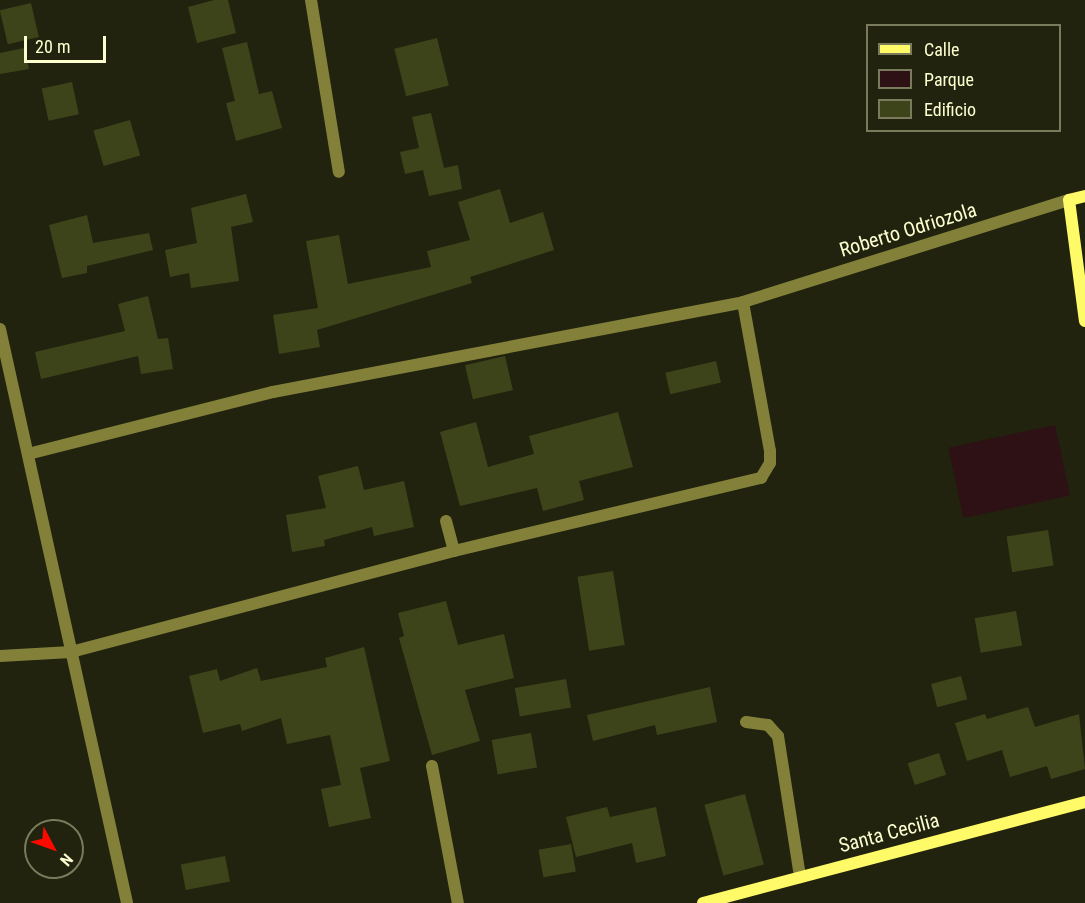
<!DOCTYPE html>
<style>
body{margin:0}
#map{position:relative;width:1085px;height:903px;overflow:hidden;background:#21230e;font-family:"Roboto Condensed",sans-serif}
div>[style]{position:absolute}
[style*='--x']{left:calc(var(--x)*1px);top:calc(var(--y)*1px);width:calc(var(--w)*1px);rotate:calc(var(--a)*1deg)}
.green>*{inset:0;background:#2d1114;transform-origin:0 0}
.building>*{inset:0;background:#3e441a;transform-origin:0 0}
.lane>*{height:12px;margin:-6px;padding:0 6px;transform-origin:6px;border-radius:6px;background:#838139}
.street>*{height:12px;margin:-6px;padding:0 6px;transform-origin:6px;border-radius:6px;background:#838139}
.secondary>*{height:12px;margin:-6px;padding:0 6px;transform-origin:6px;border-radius:6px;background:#fffa67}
span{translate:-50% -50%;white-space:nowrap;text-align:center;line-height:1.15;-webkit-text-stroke:5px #21230e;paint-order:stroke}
.street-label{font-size:20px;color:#fcffd0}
.legend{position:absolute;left:866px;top:24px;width:195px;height:108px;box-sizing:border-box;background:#21230e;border:2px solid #797b5c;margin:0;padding:8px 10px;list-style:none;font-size:18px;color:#fcffd0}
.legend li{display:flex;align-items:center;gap:12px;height:30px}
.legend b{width:30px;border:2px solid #797b5c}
.north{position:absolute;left:24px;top:819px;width:60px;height:60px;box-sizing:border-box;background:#21230e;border:2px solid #797b5c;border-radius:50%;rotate:131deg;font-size:16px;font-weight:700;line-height:24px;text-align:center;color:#fcffd0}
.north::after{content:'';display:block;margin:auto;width:21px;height:27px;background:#fb0a00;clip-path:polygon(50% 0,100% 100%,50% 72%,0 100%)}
.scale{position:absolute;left:24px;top:36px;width:82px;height:27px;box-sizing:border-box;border:3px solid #fcffd0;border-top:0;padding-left:8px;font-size:18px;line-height:21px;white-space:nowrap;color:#fcffd0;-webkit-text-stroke:4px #21230e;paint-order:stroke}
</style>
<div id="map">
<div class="green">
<i style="left:1055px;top:425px;width:72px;height:109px;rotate:78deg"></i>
</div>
<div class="building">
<i style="clip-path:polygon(214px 0,228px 0,236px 33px,197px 43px,188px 7px)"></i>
<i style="left:31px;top:3px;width:35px;height:32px;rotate:77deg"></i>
<i style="left:437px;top:38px;width:49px;height:44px;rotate:76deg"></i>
<i style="clip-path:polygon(247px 42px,259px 94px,272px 91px,282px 128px,236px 141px,226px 103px,235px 101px,222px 48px)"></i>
<i style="clip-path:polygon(24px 48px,29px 69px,0 74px,0 53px)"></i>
<i style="left:72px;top:82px;width:33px;height:31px;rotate:78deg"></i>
<i style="clip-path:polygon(431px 113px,444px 168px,458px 165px,462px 189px,429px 196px,423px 170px,405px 174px,400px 152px,419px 148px,412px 117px)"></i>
<i style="left:130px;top:120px;width:37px;height:38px;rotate:74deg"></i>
<i style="clip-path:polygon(500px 189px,510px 223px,543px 212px,554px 250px,470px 277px,472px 283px,317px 330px,320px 347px,279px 354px,273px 315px,318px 308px,306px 241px,339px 235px,348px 284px,431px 267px,427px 251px,470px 240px,458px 202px)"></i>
<i style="clip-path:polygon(246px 194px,253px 222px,231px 227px,239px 281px,191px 288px,189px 273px,170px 277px,165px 250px,197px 243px,191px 208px)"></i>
<i style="clip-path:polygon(87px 215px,93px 243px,149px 233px,153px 250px,87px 266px,87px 273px,62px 278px,49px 225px)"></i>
<i style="clip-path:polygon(148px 296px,158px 339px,168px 338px,173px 369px,141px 374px,138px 356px,41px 379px,35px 352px,125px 331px,118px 304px)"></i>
<i style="left:505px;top:356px;width:35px;height:41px;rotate:77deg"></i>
<i style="left:716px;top:361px;width:22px;height:52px;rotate:77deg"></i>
<i style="clip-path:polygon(618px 412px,633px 467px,579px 481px,584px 500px,543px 511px,537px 488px,460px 506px,440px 432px,476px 422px,488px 467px,534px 454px,529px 436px)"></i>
<i style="clip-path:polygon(358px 466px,364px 490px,404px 481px,414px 527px,374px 536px,372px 527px,324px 540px,325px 546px,292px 552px,286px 515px,326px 508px,318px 476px)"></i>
<i style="left:1048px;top:530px;width:36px;height:42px;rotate:81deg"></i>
<i style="left:613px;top:571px;width:75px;height:36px;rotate:81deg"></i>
<i style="clip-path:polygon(446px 601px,458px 645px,504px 634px,514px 678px,465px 690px,480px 741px,432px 755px,399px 638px,404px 636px,398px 613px)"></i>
<i style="left:1016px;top:611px;width:35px;height:42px;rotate:80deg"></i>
<i style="clip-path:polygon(364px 647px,390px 761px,360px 768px,371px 818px,329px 827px,321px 789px,341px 785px,330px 735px,287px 744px,281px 718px,242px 731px,240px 724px,203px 733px,189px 676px,217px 669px,220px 681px,257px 668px,261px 681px,327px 667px,325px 658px)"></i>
<i style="left:961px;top:676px;width:24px;height:31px;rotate:75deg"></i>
<i style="left:566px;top:679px;width:29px;height:52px;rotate:80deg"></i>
<i style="clip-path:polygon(710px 687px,717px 722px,657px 735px,655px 725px,593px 741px,587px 715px)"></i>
<i style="clip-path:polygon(1028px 707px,1035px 727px,1079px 714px,1085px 769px,1051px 779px,1047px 766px,1010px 777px,1002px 750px,967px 761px,955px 723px,985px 714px,987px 719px)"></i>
<i style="left:531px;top:733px;width:35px;height:40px;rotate:80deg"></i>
<i style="left:939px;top:753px;width:23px;height:33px;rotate:72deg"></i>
<i style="left:745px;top:794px;width:73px;height:42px;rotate:75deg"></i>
<i style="clip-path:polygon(607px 807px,610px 817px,656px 807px,666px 856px,636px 863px,632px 843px,576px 857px,566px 817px)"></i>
<i style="left:571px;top:844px;width:28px;height:33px;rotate:80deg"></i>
<i style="left:225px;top:856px;width:26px;height:45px;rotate:79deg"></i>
</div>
<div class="lane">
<i style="--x:446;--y:521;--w:31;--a:75"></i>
<i style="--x:746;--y:722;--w:22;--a:8"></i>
<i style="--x:768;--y:725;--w:15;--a:48"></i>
<i style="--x:778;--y:736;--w:143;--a:81.1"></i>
<i style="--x:432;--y:766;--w:139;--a:79.3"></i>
</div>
<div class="street">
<i style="--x:311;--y:0;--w:174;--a:80.8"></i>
<i style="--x:0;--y:329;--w:588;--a:77.52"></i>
<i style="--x:28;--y:454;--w:253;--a:-14.2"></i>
<i style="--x:273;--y:392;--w:479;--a:-10.8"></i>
<i style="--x:743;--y:302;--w:342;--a:-17.4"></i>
<i style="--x:0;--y:656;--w:71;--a:-3.2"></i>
<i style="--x:71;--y:652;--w:396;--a:-14.8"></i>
<i style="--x:454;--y:551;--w:316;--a:-13.4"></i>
<i style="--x:761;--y:478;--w:17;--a:-59"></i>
<i style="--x:770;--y:463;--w:12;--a:-90"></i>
<i style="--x:770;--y:451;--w:151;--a:-100.3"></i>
</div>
<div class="secondary">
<i style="--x:1085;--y:196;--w:16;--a:166"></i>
<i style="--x:1069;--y:200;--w:122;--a:82.5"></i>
<i style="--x:703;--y:903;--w:395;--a:-14.8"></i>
</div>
<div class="street-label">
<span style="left:908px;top:230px;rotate:-17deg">Roberto Odriozola</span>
<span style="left:889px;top:833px;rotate:-15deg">Santa Cecilia</span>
</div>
<ul class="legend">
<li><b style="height:8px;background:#fffa67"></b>Calle</li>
<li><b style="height:16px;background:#2d1114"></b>Parque</li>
<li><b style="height:16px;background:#3e441a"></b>Edificio</li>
</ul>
<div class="north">N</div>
<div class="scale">20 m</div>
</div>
